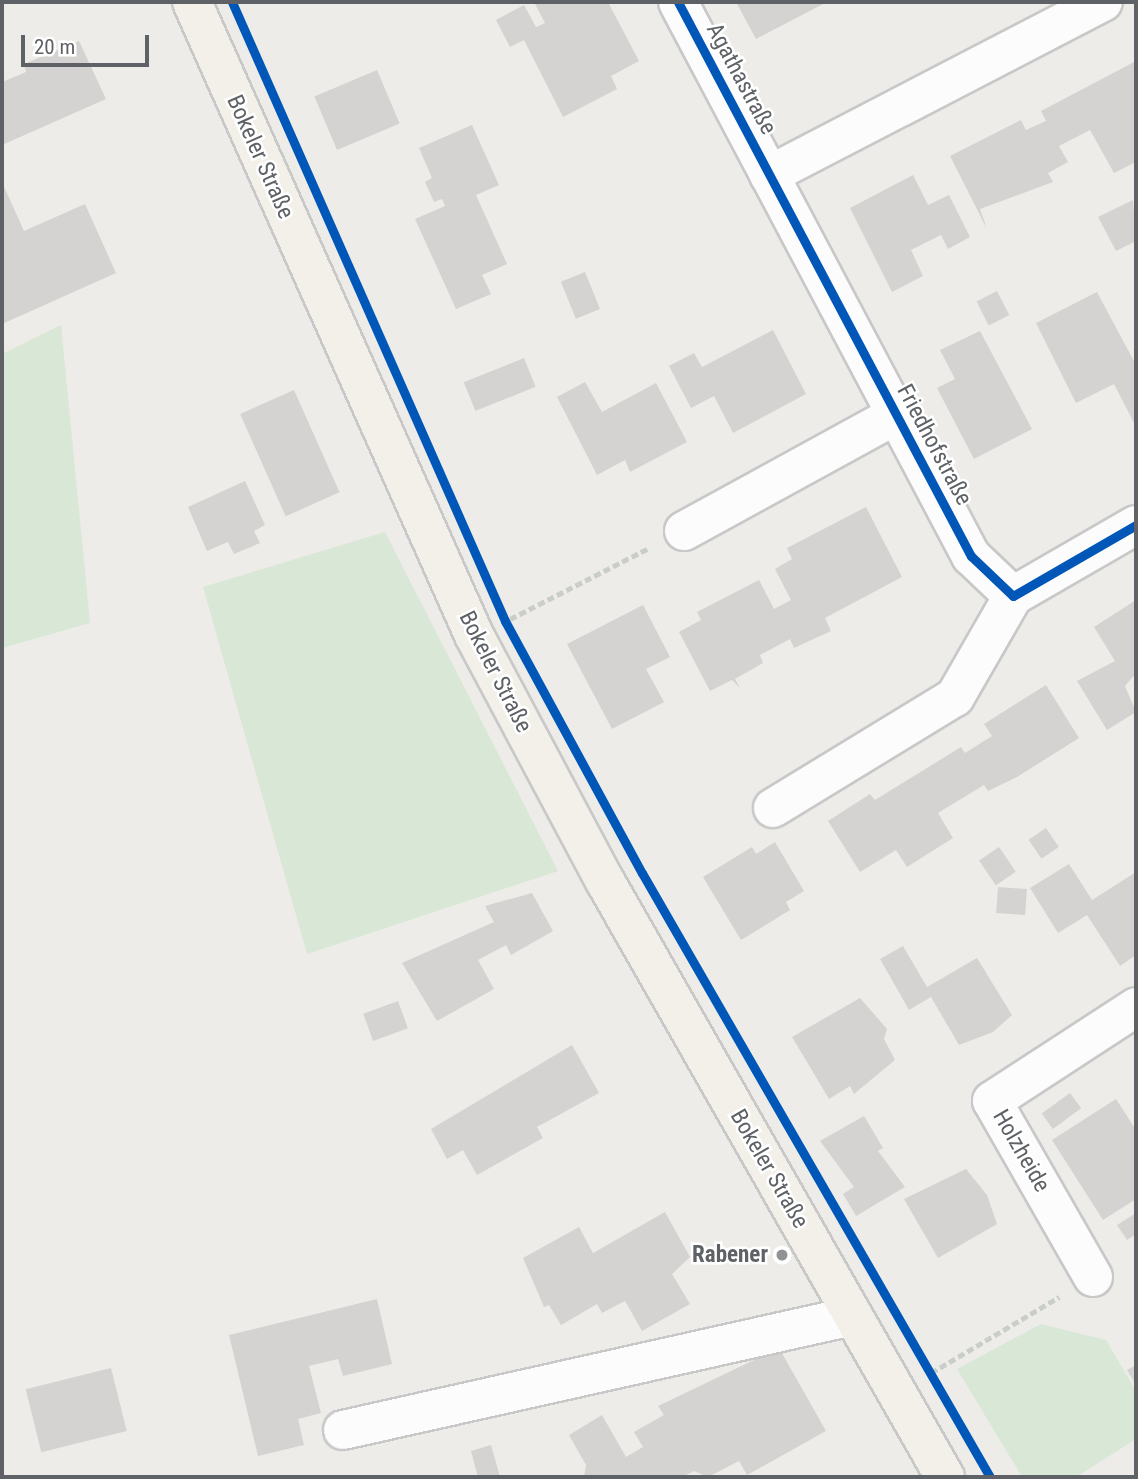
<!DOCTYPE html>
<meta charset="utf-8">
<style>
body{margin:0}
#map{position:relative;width:1138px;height:1479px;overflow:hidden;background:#edece8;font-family:"Roboto Condensed",sans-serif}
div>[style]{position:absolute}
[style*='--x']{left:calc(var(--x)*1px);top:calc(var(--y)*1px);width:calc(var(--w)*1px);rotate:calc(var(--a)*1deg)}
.green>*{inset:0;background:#d8e7d6}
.building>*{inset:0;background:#d4d3d1;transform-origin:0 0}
.path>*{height:4.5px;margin-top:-2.25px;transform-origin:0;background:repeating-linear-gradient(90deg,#cacecb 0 7px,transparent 0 10.5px)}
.roads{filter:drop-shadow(2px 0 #c8c8c8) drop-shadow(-2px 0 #c8c8c8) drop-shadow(0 2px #c8c8c8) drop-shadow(0 -2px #c8c8c8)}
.minor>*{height:38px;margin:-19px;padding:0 19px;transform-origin:19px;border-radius:19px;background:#fcfcfc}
.major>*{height:38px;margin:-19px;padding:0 19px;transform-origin:19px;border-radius:19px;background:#f2f0e9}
.cycleway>*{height:9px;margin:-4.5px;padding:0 4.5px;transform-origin:4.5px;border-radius:4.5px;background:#0057b8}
.dots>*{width:19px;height:19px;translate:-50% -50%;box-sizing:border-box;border:4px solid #fff;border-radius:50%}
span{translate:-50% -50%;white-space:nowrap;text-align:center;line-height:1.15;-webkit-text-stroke:5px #fff;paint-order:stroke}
.street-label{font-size:23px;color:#5e6165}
.poi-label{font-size:23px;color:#5e6165;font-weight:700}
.right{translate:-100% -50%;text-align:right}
.frame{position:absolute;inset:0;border:4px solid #5e6165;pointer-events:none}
.scale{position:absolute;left:21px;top:35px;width:128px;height:32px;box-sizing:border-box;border:4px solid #5e6165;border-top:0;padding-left:9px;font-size:21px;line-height:24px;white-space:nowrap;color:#5e6165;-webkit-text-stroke:5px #fff;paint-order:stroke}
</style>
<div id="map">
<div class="green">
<i style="clip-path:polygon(61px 325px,90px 623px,2px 648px,2px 354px)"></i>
<i style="clip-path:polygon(385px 532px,558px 871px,307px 954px,203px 587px)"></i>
<i style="clip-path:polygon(1041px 1324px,1106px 1340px,1136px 1391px,1136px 1439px,1076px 1477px,1022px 1477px,957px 1369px)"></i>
</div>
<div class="building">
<i style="clip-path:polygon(534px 2px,608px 2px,639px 61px,611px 76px,617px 89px,563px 117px,524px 40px,510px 47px,496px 20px,524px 5px,536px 27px,545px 23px)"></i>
<i style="clip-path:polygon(736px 2px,827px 2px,756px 39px)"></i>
<i style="clip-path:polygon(79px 41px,106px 99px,2px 145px,2px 82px,26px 72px,24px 64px)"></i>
<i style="clip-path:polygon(1136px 61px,1136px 162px,1114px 173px,1090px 130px,1059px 146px,1068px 162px,1048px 173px,1053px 182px,980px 209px,987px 229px,950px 156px,1021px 120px,1026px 130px,1046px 121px,1041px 111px)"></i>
<i style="left:377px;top:70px;width:58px;height:68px;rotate:67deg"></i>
<i style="clip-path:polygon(472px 125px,499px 185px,476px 195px,507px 264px,482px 275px,491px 294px,456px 309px,415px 219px,445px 206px,442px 199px,434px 202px,425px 182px,432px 178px,419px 148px)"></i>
<i style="clip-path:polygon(913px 175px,928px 205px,949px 195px,970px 237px,948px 249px,941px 235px,911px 250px,923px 276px,892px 292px,850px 208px)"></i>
<i style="clip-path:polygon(2px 182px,24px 231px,85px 204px,116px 273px,2px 324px)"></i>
<i style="clip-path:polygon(1133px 200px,1136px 241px,1116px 251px,1098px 217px)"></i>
<i style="left:585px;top:272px;width:40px;height:26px;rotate:68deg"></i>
<i style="left:997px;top:291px;width:27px;height:23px;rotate:63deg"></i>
<i style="clip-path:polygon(1097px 292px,1136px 365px,1136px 427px,1114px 384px,1076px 403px,1036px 323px)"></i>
<i style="clip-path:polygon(773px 330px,806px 394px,733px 433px,714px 396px,691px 408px,669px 366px,694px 353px,702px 367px)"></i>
<i style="clip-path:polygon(980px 331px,1032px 429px,974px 459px,937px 388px,955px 379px,940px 350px)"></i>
<i style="left:524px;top:358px;width:31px;height:65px;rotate:68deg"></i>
<i style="clip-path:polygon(585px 382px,602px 412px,656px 383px,687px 442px,630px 472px,625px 460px,597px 475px,557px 397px)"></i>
<i style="left:294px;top:390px;width:112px;height:59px;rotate:66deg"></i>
<i style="clip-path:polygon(245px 481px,265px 525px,254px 531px,260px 543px,234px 554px,228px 542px,207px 551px,188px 507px)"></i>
<i style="clip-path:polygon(866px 507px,902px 577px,825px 618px,831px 631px,794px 648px,790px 639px,760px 655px,763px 663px,735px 679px,740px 688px,732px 680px,710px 691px,679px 632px,701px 620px,697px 612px,759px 580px,774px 609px,791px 600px,775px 569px,792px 559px,787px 548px)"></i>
<i style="clip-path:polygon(1136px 600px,1136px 673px,1125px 686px,1136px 712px,1107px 730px,1077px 681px,1115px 661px,1094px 627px)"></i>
<i style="clip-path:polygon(643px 605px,670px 657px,646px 669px,664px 702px,612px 729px,567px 644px)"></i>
<i style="clip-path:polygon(1046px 685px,1079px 738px,1017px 777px,988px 791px,984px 785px,938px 813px,953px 838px,907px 867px,896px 850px,860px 872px,828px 821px,870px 794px,875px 800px,961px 747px,965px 753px,992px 736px,984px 724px)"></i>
<i style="left:1046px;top:828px;width:23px;height:21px;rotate:56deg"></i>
<i style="clip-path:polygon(775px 842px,804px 891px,786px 902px,790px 910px,741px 940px,703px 877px,752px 847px,756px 854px)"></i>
<i style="left:999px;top:847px;width:30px;height:24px;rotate:56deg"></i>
<i style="clip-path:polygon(1069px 864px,1092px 900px,1136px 872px,1136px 955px,1120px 966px,1087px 915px,1058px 933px,1030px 888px)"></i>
<i style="left:998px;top:887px;width:29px;height:26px;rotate:4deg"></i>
<i style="clip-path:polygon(532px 893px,553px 931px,511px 955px,506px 945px,478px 960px,494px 989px,437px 1021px,402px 963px,494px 922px,485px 906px)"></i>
<i style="clip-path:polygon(903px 946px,927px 987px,977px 958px,1012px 1015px,993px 1032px,959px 1045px,931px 997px,909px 1010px,880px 959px)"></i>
<i style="clip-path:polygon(860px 998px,887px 1029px,884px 1039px,895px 1060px,854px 1094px,850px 1086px,829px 1099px,792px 1037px)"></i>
<i style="left:398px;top:1001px;width:29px;height:37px;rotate:70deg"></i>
<i style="clip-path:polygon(572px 1045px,599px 1093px,537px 1127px,543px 1138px,477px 1175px,463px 1150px,447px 1159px,431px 1129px)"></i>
<i style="left:1070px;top:1093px;width:19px;height:35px;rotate:54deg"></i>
<i style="clip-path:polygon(1116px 1099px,1136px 1130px,1136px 1199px,1103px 1220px,1052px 1140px)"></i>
<i style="clip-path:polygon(864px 1116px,883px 1148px,878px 1151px,905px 1187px,856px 1216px,843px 1194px,854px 1187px,820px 1141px)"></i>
<i style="clip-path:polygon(966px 1169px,987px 1195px,997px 1224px,938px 1258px,904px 1199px)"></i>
<i style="clip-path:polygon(665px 1212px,690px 1257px,672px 1274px,690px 1304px,642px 1331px,625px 1301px,602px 1313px,597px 1304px,561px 1325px,549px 1305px,544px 1307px,523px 1258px,579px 1227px,593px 1253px)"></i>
<i style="clip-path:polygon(1136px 1213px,1136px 1234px,1127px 1240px,1117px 1225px)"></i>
<i style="clip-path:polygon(377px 1299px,392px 1364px,343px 1376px,338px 1359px,309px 1366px,321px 1413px,298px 1419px,304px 1445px,258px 1456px,229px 1335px)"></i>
<i style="clip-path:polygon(779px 1348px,826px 1431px,747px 1475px,739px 1461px,708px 1477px,694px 1471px,682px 1477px,584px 1477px,586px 1465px,569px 1435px,602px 1415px,626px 1457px,643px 1447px,634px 1432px,664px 1415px,658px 1406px)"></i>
<i style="clip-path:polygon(1136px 1365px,1136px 1385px,1127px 1370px)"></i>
<i style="left:111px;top:1368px;width:65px;height:88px;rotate:76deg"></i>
<i style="clip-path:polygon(491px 1445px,500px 1477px,478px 1477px,471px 1451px)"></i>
</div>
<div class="path">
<i style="--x:510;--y:619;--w:156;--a:-27.1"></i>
<i style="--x:931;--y:1373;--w:149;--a:-30.7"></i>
</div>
<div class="roads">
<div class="minor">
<i style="--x:678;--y:2;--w:627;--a:62.13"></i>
<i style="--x:971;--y:556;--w:58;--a:43.6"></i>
<i style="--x:1013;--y:596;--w:142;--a:-30"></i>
<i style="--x:769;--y:175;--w:376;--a:-27.4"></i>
<i style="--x:684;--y:531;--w:242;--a:-28.7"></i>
<i style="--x:773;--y:808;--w:213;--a:-31.4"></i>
<i style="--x:955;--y:697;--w:116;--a:-60.1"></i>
<i style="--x:1093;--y:1277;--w:203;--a:-119.8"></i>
<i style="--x:992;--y:1101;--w:172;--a:-33.1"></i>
<i style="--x:343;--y:1430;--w:522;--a:-12.62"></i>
</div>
<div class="major">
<i style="--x:192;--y:2;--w:693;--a:65.99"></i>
<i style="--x:474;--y:635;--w:279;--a:62"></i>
<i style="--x:605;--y:881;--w:686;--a:60.3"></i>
</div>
</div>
<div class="cycleway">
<i style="--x:232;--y:2;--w:677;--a:66.2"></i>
<i style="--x:505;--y:621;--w:287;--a:61.5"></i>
<i style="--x:642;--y:873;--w:697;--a:60.05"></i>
<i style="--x:678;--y:2;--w:627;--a:62.13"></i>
<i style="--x:971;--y:556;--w:58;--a:43.6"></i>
<i style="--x:1013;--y:596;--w:142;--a:-30"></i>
</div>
<div class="dots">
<i style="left:782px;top:1255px;background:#909293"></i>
</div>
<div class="street-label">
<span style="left:741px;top:79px;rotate:62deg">Agathastraße</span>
<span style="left:260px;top:157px;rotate:66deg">Bokeler Straße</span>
<span style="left:934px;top:445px;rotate:62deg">Friedhofstraße</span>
<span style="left:495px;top:672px;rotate:63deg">Bokeler Straße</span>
<span style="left:1021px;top:1151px;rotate:60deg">Holzheide</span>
<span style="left:769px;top:1169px;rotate:60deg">Bokeler Straße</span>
</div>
<div class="poi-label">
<span class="right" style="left:768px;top:1255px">Rabener</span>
</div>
<div class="frame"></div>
<div class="scale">20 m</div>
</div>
